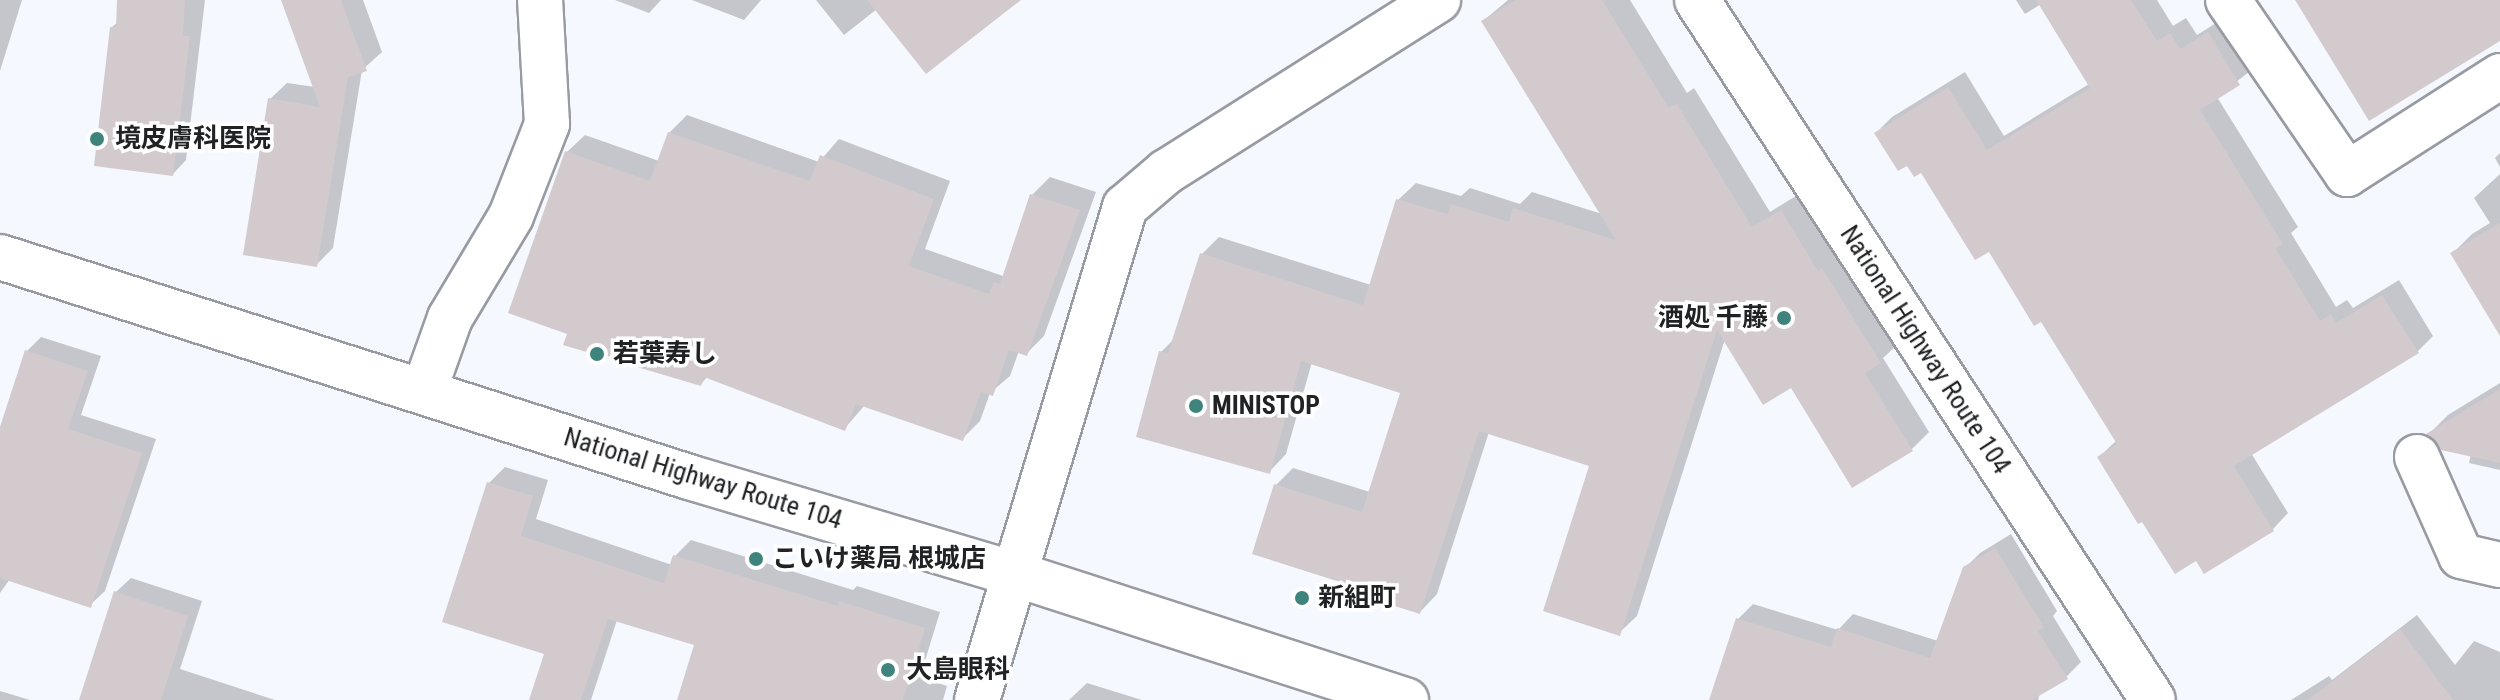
<!DOCTYPE html>
<meta charset="utf-8">
<style>
body{margin:0}
#map{position:relative;width:2500px;height:700px;overflow:hidden;background:#f5f8fe;font-family:"Roboto Condensed","Noto Sans JP",sans-serif}
div>[style]{position:absolute}
[style*='--x']{left:calc(var(--x)*1px);top:calc(var(--y)*1px);width:calc(var(--w)*1px);rotate:calc(var(--a)*1deg)}
.shadow>*{inset:0;background:#0003}
.building>*{inset:0;background:#d3cacd}
.roads{filter:drop-shadow(2px 0 #989ba2) drop-shadow(-2px 0 #989ba2) drop-shadow(0 2px #989ba2) drop-shadow(0 -2px #989ba2)}
.street>*{height:44px;margin:-22px;padding:0 22px;transform-origin:22px;border-radius:22px;background:#fff}
.highway>*{height:44px;margin:-22px;padding:0 22px;transform-origin:22px;border-radius:22px;background:#fff}
.dots>*{width:22px;height:22px;translate:-50% -50%;box-sizing:border-box;border:4px solid #fff;border-radius:50%}
span{translate:-50% -50%;white-space:nowrap;text-align:center;line-height:1.15;-webkit-text-stroke:7px #fff;paint-order:stroke}
.poi-label{font-size:26px;color:#212224;font-weight:700}
.left{translate:0 -50%;text-align:left}
.right{translate:-100% -50%;text-align:right}
.street-label{font-size:26px;color:#212224}
</style>
<div id="map">
<div class="shadow">
<i style="clip-path:polygon(0 0,22px 0,0 71px)"></i>
<i style="clip-path:polygon(119px 0,205px 0,186px 160px,173px 174px,112px 27px,118px 22px)"></i>
<i style="clip-path:polygon(284px 0,363px 0,382px 52px,362px 70px,333px 248px,316px 265px,270px 99px,287px 83px,315px 87px)"></i>
<i style="clip-path:polygon(615px 0,661px 0,649px 13px)"></i>
<i style="clip-path:polygon(692px 0,761px 0,744px 20px)"></i>
<i style="clip-path:polygon(816px 0,1015px 0,877px 9px,844px 35px)"></i>
<i style="clip-path:polygon(1508px 0,1630px 0,1687px 93px,1694px 88px,1770px 212px,1799px 194px,1836px 255px,1840px 252px,1897px 345px,1883px 358px,1929px 432px,1912px 449px,1853px 486px,1791px 386px,1725px 339px,1637px 616px,1619px 633px,1591px 465px,1489px 432px,1437px 594px,1420px 612px,1276px 485px,1293px 468px,1370px 492px,1403px 392px,1312px 362px,1286px 454px,1269px 472px,1161px 352px,1175px 338px,1202px 254px,1219px 237px,1371px 285px,1398px 200px,1416px 183px,1461px 196px,1470px 188px,1520px 204px,1532px 192px,1602px 214px,1483px 21px)"></i>
<i style="clip-path:polygon(2016px 0,2157px 0,2173px 26px,2186px 18px,2197px 35px,2224px 18px,2254px 68px,2217px 97px,2298px 227px,2291px 233px,2336px 307px,2347px 300px,2353px 308px,2399px 280px,2433px 336px,2418px 351px,2251px 453px,2288px 513px,2273px 529px,2197px 558px,2099px 457px,2117px 440px,2042px 319px,1989px 249px,1921px 170px,1876px 133px,1892px 117px,1965px 72px,2004px 136px,2089px 84px,2041px 4px,2025px 14px)"></i>
<i style="clip-path:polygon(687px 115px,819px 162px,839px 139px,950px 181px,925px 249px,1003px 276px,1032px 195px,1050px 177px,1096px 192px,1044px 336px,1026px 354px,1019px 351px,1010px 376px,990px 393px,980px 421px,963px 438px,865px 405px,845px 428px,708px 376px,701px 384px,569px 333px,567px 152px,585px 135px,659px 161px,669px 133px)"></i>
<i style="clip-path:polygon(2500px 153px,2500px 167px,2495px 158px)"></i>
<i style="clip-path:polygon(2500px 174px,2500px 332px,2452px 254px,2472px 234px,2490px 223px,2474px 198px)"></i>
<i style="clip-path:polygon(41px 337px,101px 356px,81px 415px,156px 439px,105px 591px,90px 605px,10px 579px,0 593px,0 434px,27px 351px)"></i>
<i style="clip-path:polygon(2500px 383px,2500px 470px,2469px 463px,2471px 454px,2429px 434px,2448px 415px)"></i>
<i style="clip-path:polygon(505px 467px,548px 480px,536px 519px,672px 565px,675px 556px,691px 540px,853px 590px,857px 586px,940px 612px,920px 677px,947px 686px,943px 700px,679px 700px,697px 643px,617px 620px,591px 700px,531px 700px,547px 653px,489px 483px)"></i>
<i style="clip-path:polygon(2011px 534px,2057px 611px,2053px 616px,2081px 662px,2066px 677px,2040px 693px,2038px 700px,1721px 700px,1738px 619px,1753px 604px,1838px 630px,1853px 614px,1938px 641px,1965px 568px,1980px 553px)"></i>
<i style="clip-path:polygon(131px 578px,202px 601px,180px 669px,275px 700px,82px 700px,116px 592px)"></i>
<i style="clip-path:polygon(2417px 615px,2455px 665px,2474px 641px,2500px 652px,2500px 700px,2291px 700px,2329px 676px,2332px 680px)"></i>
<i style="clip-path:polygon(1087px 683px,1142px 700px,1069px 700px)"></i>
<i style="clip-path:polygon(0 691px,30px 700px,0 700px)"></i>
</div>
<div class="building">
<i style="clip-path:polygon(117px 0,185px 0,183px 36px,190px 36px,173px 176px,94px 166px,110px 27px,116px 27px)"></i>
<i style="clip-path:polygon(281px 0,341px 0,367px 71px,348px 77px,317px 267px,243px 255px,268px 98px,320px 107px)"></i>
<i style="clip-path:polygon(867px 0,1021px 0,926px 74px)"></i>
<i style="clip-path:polygon(1516px 0,1602px 0,1669px 108px,1677px 104px,1752px 227px,1781px 210px,1818px 271px,1822px 268px,1881px 363px,1865px 373px,1913px 451px,1852px 488px,1791px 388px,1763px 405px,1717px 330px,1620px 636px,1543px 611px,1589px 466px,1479px 431px,1420px 614px,1338px 588px,1340px 582px,1252px 554px,1274px 484px,1362px 512px,1400px 393px,1301px 361px,1270px 474px,1136px 437px,1159px 351px,1168px 353px,1200px 253px,1363px 305px,1396px 199px,1448px 214px,1451px 204px,1509px 222px,1513px 208px,1616px 240px,1481px 21px)"></i>
<i style="clip-path:polygon(2036px 0,2131px 0,2157px 41px,2170px 33px,2180px 49px,2208px 32px,2240px 85px,2200px 110px,2283px 244px,2276px 249px,2320px 321px,2331px 314px,2336px 323px,2382px 295px,2419px 353px,2234px 466px,2274px 531px,2204px 574px,2196px 561px,2175px 574px,2142px 522px,2138px 524px,2097px 457px,2117px 444px,2041px 322px,2034px 326px,1989px 252px,1975px 260px,1921px 173px,1914px 177px,1907px 166px,1898px 171px,1874px 133px,1948px 87px,1987px 150px,2090px 88px)"></i>
<i style="clip-path:polygon(2295px 0,2500px 0,2500px 41px,2369px 121px)"></i>
<i style="clip-path:polygon(668px 132px,810px 181px,820px 155px,934px 199px,909px 266px,989px 294px,994px 282px,1000px 284px,1030px 194px,1080px 210px,1027px 356px,1009px 350px,993px 396px,981px 392px,963px 441px,856px 404px,845px 431px,704px 377px,701px 386px,563px 345px,567px 334px,508px 313px,565px 151px,650px 181px)"></i>
<i style="clip-path:polygon(2500px 223px,2500px 336px,2450px 253px)"></i>
<i style="clip-path:polygon(25px 350px,88px 371px,68px 429px,142px 453px,91px 608px,0 578px,0 427px)"></i>
<i style="clip-path:polygon(2500px 389px,2500px 463px,2441px 450px,2426px 434px)"></i>
<i style="clip-path:polygon(487px 482px,533px 496px,521px 536px,664px 583px,673px 555px,838px 606px,839px 601px,925px 628px,903px 700px,677px 700px,694px 645px,608px 619px,581px 700px,529px 700px,544px 654px,442px 622px)"></i>
<i style="clip-path:polygon(1995px 548px,2044px 627px,2038px 631px,2068px 679px,2032px 700px,1709px 700px,1736px 618px,1831px 647px,1837px 628px,1930px 658px,1963px 567px)"></i>
<i style="clip-path:polygon(114px 591px,188px 616px,161px 700px,79px 700px)"></i>
<i style="clip-path:polygon(2400px 629px,2453px 700px,2308px 700px)"></i>
</div>
<div class="roads">
<div class="street">
<i style="--x:2228;--y:0;--w:211;--a:55.6"></i>
<i style="--x:2347;--y:174;--w:182;--a:-32.6"></i>
<i style="--x:424;--y:391;--w:77;--a:-70.4"></i>
<i style="--x:450;--y:318;--w:119;--a:-59.1"></i>
<i style="--x:511;--y:216;--w:99;--a:-68.6"></i>
<i style="--x:547;--y:124;--w:124;--a:-93.2"></i>
<i style="--x:2417;--y:457;--w:108;--a:66"></i>
<i style="--x:2461;--y:556;--w:40;--a:13"></i>
<i style="--x:977;--y:700;--w:515;--a:-73.29"></i>
<i style="--x:1125;--y:207;--w:54;--a:-40.5"></i>
<i style="--x:1166;--y:172;--w:322;--a:-32.3"></i>
</div>
<div class="highway">
<i style="--x:1697;--y:0;--w:835;--a:56.92"></i>
<i style="--x:0;--y:257;--w:723;--a:17.71"></i>
<i style="--x:689;--y:477;--w:340;--a:16.6"></i>
<i style="--x:1015;--y:574;--w:411;--a:17.9"></i>
</div>
</div>
<div class="dots">
<i style="left:97px;top:139px;background:#3e847c"></i>
<i style="left:1784px;top:318px;background:#3e847c"></i>
<i style="left:597px;top:354px;background:#3e847c"></i>
<i style="left:1196px;top:406px;background:#3e847c"></i>
<i style="left:756px;top:559px;background:#3e847c"></i>
<i style="left:1302px;top:598px;background:#3e847c"></i>
<i style="left:888px;top:670px;background:#3e847c"></i>
</div>
<div class="poi-label">
<span class="left" style="left:115px;top:139px">境皮膚科医院</span>
<span class="right" style="left:1768px;top:318px">酒処 千藤</span>
<span class="left" style="left:613px;top:354px">若葉寿し</span>
<span class="left" style="left:1212px;top:406px">MINISTOP</span>
<span class="left" style="left:772px;top:559px">こいけ薬局 根城店</span>
<span class="left" style="left:1318px;top:598px">新組町</span>
<span class="left" style="left:906px;top:670px">大島眼科</span>
</div>
<div class="street-label">
<span style="left:1925px;top:350px;rotate:57deg">National Highway Route 104</span>
<span style="left:703px;top:479px;rotate:17deg">National Highway Route 104</span>
</div>
</div>
